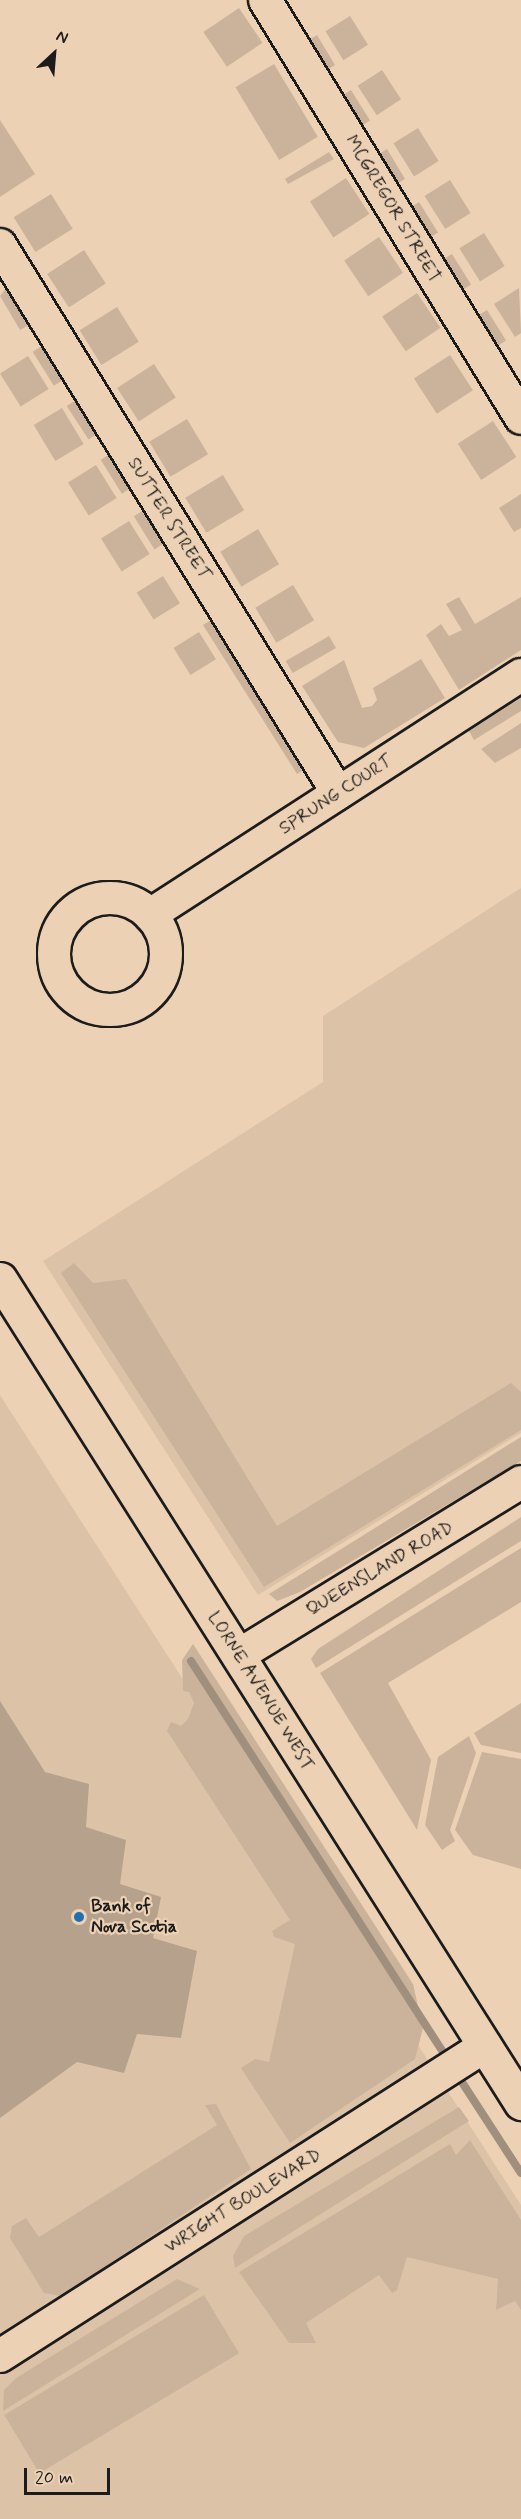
<!DOCTYPE html>
<style>
body{margin:0}
#map{position:relative;width:521px;height:2519px;overflow:hidden;background:#edd1b4;font-family:Mynerve,sans-serif}
div>[style]{position:absolute}
[style*='--x']{left:calc(var(--x)*1px);top:calc(var(--y)*1px);width:calc(var(--w)*1px);rotate:calc(var(--a)*1deg)}
.built>*{inset:0;background:#dcc3a8}
.green>*{inset:0;background:#cbb39b;transform-origin:0 0}
.stream>*{height:8px;margin:-4px;padding:0 4px;transform-origin:4px;border-radius:4px;background:#a08f7c}
.building>*{inset:0;background:#b6a18d}
.roads{filter:drop-shadow(2px 0 #1c1c1c) drop-shadow(-2px 0 #1c1c1c) drop-shadow(0 2px #1c1c1c) drop-shadow(0 -2px #1c1c1c)}
.minor>*{height:32px;margin:-16px;padding:0 16px;transform-origin:16px;border-radius:16px;background:#edd1b4}
.minor>.ring{margin:-16px;padding:0;box-sizing:content-box;background:none;border:32px solid #edd1b4;border-radius:50%}
.major>*{height:33px;margin:-16.5px;padding:0 16.5px;transform-origin:16.5px;border-radius:16.5px;background:#edd1b4}
.dots>*{width:16px;height:16px;translate:-50% -50%;box-sizing:border-box;border:3px solid #edd1b4;border-radius:50%}
span{translate:-50% -50%;white-space:nowrap;text-align:center;line-height:1.15;-webkit-text-stroke:4.5px #edd1b4;paint-order:stroke}
.street-label{font-size:18px;color:#1c1c1c}
.poi-label{font-size:18px;color:#1c1c1c;font-weight:700}
.left{translate:0 -50%;text-align:left}
.north{position:absolute;left:24px;top:24px;width:60px;height:60px;-webkit-text-stroke:4px #edd1b4;paint-order:stroke;rotate:26deg;font-size:16px;font-weight:700;line-height:24px;text-align:center;color:#1c1c1c}
.north::after{content:'';display:block;margin:auto;width:21px;height:27px;background:#1c1c1c;clip-path:polygon(50% 0,100% 100%,50% 72%,0 100%)}
.scale{position:absolute;left:24px;top:2468px;width:86px;height:27px;box-sizing:border-box;border:3px solid #1c1c1c;border-top:0;padding-left:8px;font-size:18px;line-height:21px;white-space:nowrap;color:#1c1c1c;-webkit-text-stroke:4px #edd1b4;paint-order:stroke}
</style>
<div id="map">
<div class="built">
<i style="clip-path:polygon(521px 888px,521px 1433px,258px 1595px,43px 1261px,323px 1082px,323px 1016px)"></i>
<i style="clip-path:polygon(0 1395px,521px 2205px,521px 2519px,0 2519px)"></i>
</div>
<div class="green">
<i style="left:239px;top:8px;width:42px;height:43px;rotate:56deg"></i>
<i style="left:350px;top:16px;width:34px;height:29px;rotate:58deg"></i>
<i style="left:317px;top:35px;width:35px;height:12px;rotate:59deg"></i>
<i style="left:274px;top:64px;width:85px;height:45px;rotate:59deg"></i>
<i style="left:382px;top:70px;width:35px;height:29px;rotate:57deg"></i>
<i style="left:351px;top:90px;width:36px;height:12px;rotate:58deg"></i>
<i style="clip-path:polygon(0 120px,35px 174px,0 197px)"></i>
<i style="left:418px;top:128px;width:39px;height:29px;rotate:58deg"></i>
<i style="left:387px;top:149px;width:35px;height:12px;rotate:59deg"></i>
<i style="clip-path:polygon(329px 152px,334px 159px,288px 184px,285px 179px)"></i>
<i style="left:346px;top:178px;width:43px;height:43px;rotate:57deg"></i>
<i style="left:450px;top:180px;width:39px;height:30px;rotate:58deg"></i>
<i style="left:51px;top:194px;width:41px;height:44px;rotate:58deg"></i>
<i style="left:419px;top:202px;width:36px;height:11px;rotate:58deg"></i>
<i style="left:484px;top:233px;width:39px;height:29px;rotate:58deg"></i>
<i style="left:379px;top:237px;width:43px;height:42px;rotate:56deg"></i>
<i style="left:84px;top:250px;width:40px;height:44px;rotate:57deg"></i>
<i style="left:452px;top:254px;width:36px;height:12px;rotate:58deg"></i>
<i style="clip-path:polygon(7px 287px,31px 324px,20px 330px,0 296px)"></i>
<i style="clip-path:polygon(519px 288px,521px 333px,515px 337px,494px 304px)"></i>
<i style="left:417px;top:293px;width:42px;height:42px;rotate:56deg"></i>
<i style="left:117px;top:307px;width:41px;height:44px;rotate:58deg"></i>
<i style="left:487px;top:310px;width:36px;height:12px;rotate:58deg"></i>
<i style="left:42px;top:346px;width:40px;height:11px;rotate:58deg"></i>
<i style="left:450px;top:355px;width:42px;height:43px;rotate:57deg"></i>
<i style="left:28px;top:356px;width:39px;height:33px;rotate:58deg"></i>
<i style="left:154px;top:364px;width:40px;height:44px;rotate:57deg"></i>
<i style="left:76px;top:400px;width:40px;height:11px;rotate:57deg"></i>
<i style="left:62px;top:408px;width:42px;height:33px;rotate:59deg"></i>
<i style="left:187px;top:419px;width:41px;height:44px;rotate:59deg"></i>
<i style="left:493px;top:421px;width:43px;height:42px;rotate:57deg"></i>
<i style="left:110px;top:454px;width:40px;height:11px;rotate:58deg"></i>
<i style="left:96px;top:465px;width:39px;height:33px;rotate:58deg"></i>
<i style="left:223px;top:475px;width:41px;height:44px;rotate:59deg"></i>
<i style="clip-path:polygon(521px 494px,521px 528px,514px 532px,499px 508px)"></i>
<i style="left:144px;top:510px;width:39px;height:12px;rotate:58deg"></i>
<i style="left:129px;top:521px;width:39px;height:33px;rotate:58deg"></i>
<i style="left:258px;top:529px;width:41px;height:44px;rotate:59deg"></i>
<i style="left:163px;top:576px;width:32px;height:31px;rotate:58deg"></i>
<i style="left:293px;top:585px;width:41px;height:44px;rotate:59deg"></i>
<i style="clip-path:polygon(459px 597px,475px 624px,521px 597px,521px 650px,459px 690px,426px 635px,441px 624px,449px 636px,462px 630px,446px 604px)"></i>
<i style="clip-path:polygon(213px 619px,299px 756px,302px 771px,297px 774px,203px 625px)"></i>
<i style="left:199px;top:632px;width:32px;height:30px;rotate:58deg"></i>
<i style="left:329px;top:636px;width:14px;height:50px;rotate:60deg"></i>
<i style="clip-path:polygon(421px 659px,445px 698px,364px 748px,338px 742px,302px 686px,344px 660px,362px 708px,372px 706px,377px 700px,373px 688px)"></i>
<i style="clip-path:polygon(521px 698px,521px 711px,474px 740px,469px 731px)"></i>
<i style="clip-path:polygon(521px 723px,521px 748px,495px 763px,481px 749px)"></i>
<i style="clip-path:polygon(74px 1263px,93px 1283px,126px 1279px,277px 1526px,511px 1383px,521px 1392px,521px 1430px,264px 1587px,61px 1273px)"></i>
<i style="clip-path:polygon(521px 1437px,521px 1461px,300px 1592px,277px 1601px,269px 1594px)"></i>
<i style="clip-path:polygon(521px 1517px,521px 1541px,316px 1668px,311px 1659px,318px 1649px)"></i>
<i style="clip-path:polygon(521px 1548px,521px 1602px,388px 1683px,431px 1760px,417px 1830px,320px 1673px)"></i>
<i style="clip-path:polygon(193px 1644px,413px 1984px,423px 2028px,415px 2059px,290px 2143px,241px 2068px,255px 2059px,269px 2062px,295px 1944px,274px 1937px,272px 1931px,290px 1920px,167px 1731px,171px 1722px,181px 1726px,188px 1719px,194px 1703px,189px 1692px,183px 1691px,182px 1660px)"></i>
<i style="clip-path:polygon(521px 1703px,521px 1753px,481px 1745px,474px 1733px)"></i>
<i style="clip-path:polygon(469px 1736px,476px 1753px,450px 1830px,455px 1841px,442px 1850px,425px 1825px,438px 1757px)"></i>
<i style="clip-path:polygon(482px 1752px,521px 1759px,521px 1869px,473px 1855px,455px 1830px)"></i>
<i style="clip-path:polygon(216px 2104px,251px 2169px,61px 2296px,44px 2293px,10px 2238px,12px 2226px,26px 2218px,39px 2237px,217px 2125px,205px 2105px)"></i>
<i style="clip-path:polygon(459px 2107px,469px 2121px,235px 2268px,233px 2256px,244px 2236px)"></i>
<i style="clip-path:polygon(470px 2140px,521px 2220px,521px 2310px,515px 2301px,496px 2310px,498px 2279px,407px 2257px,397px 2290px,392px 2293px,379px 2275px,306px 2323px,316px 2343px,289px 2343px,239px 2272px,450px 2144px,456px 2155px)"></i>
<i style="clip-path:polygon(177px 2279px,200px 2289px,3px 2411px,4px 2390px,16px 2378px)"></i>
<i style="left:204px;top:2295px;width:68px;height:233px;rotate:59deg"></i>
</div>
<div class="stream">
<i style="--x:191;--y:1661;--w:477;--a:57.2"></i>
<i style="--x:456;--y:2073;--w:119;--a:57"></i>
</div>
<div class="building">
<i style="clip-path:polygon(0 1701px,45px 1772px,89px 1784px,86px 1827px,126px 1840px,120px 1884px,161px 1897px,153px 1938px,197px 1951px,181px 2038px,137px 2034px,124px 2073px,77px 2062px,0 2118px)"></i>
</div>
<div class="roads">
<div class="minor">
<i style="--x:265;--y:0;--w:490;--a:58.5"></i>
<i style="--x:0;--y:245;--w:644;--a:58.33"></i>
<i class="ring" style="left:54px;top:898px;width:80px;height:80px"></i>
<i style="--x:150;--y:915;--w:442;--a:-32.9"></i>
<i style="--x:239;--y:1655;--w:331;--a:-31.5"></i>
<i style="--x:0;--y:2356;--w:576;--a:-32.59"></i>
</div>
<div class="major">
<i style="--x:0;--y:1279;--w:975;--a:57.7"></i>
</div>
</div>
<div class="dots">
<i style="left:79px;top:1917px;background:#1f6fb2"></i>
</div>
<div class="street-label">
<span style="left:393px;top:209px;rotate:59deg">MCGREGOR STREET</span>
<span style="left:169px;top:519px;rotate:58deg">SUTTER STREET</span>
<span style="left:336px;top:795px;rotate:-33deg">SPRUNG COURT</span>
<span style="left:380px;top:1569px;rotate:-31deg">QUEENSLAND ROAD</span>
<span style="left:261px;top:1691px;rotate:58deg">LORNE AVENUE WEST</span>
<span style="left:243px;top:2201px;rotate:-32deg">WRIGHT BOULEVARD</span>
</div>
<div class="poi-label">
<span class="left" style="left:91px;top:1917px">Bank of<br>Nova Scotia</span>
</div>
<div class="north">N</div>
<div class="scale">20 m</div>
</div>
